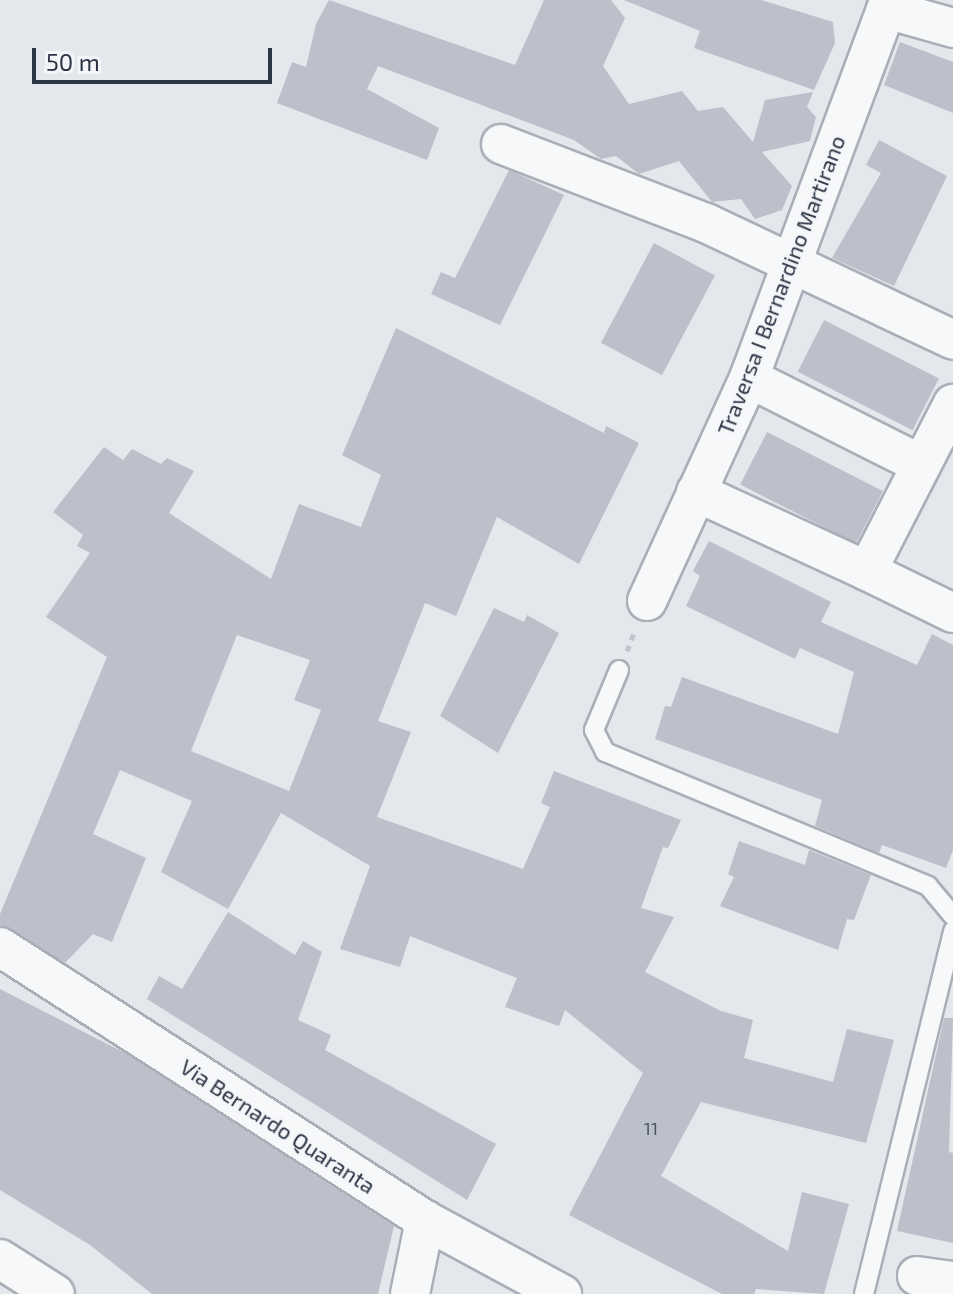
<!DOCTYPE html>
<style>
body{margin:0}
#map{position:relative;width:953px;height:1294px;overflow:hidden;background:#e4e7ec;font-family:"Exo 2",sans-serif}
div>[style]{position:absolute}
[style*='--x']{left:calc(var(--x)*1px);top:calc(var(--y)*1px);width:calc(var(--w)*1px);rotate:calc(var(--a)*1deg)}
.building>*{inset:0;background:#bbc0ca;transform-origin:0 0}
.path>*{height:5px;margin-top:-2.5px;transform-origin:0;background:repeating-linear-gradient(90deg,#c2c5cb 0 6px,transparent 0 12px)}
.roads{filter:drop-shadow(2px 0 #a9aeb7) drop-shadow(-2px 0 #a9aeb7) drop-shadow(0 2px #a9aeb7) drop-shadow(0 -2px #a9aeb7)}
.lane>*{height:18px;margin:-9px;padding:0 9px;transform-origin:9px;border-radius:9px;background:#f7f8fa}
.street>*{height:38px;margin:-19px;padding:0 19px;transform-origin:19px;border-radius:19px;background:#f7f8fa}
span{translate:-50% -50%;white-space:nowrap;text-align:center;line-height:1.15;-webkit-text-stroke:6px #f4f6f9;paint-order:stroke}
.number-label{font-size:18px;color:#4f5766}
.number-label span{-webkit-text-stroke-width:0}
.street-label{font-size:22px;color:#2b3445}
.scale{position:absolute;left:32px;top:48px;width:240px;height:36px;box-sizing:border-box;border:4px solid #2b3445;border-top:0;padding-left:10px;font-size:24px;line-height:28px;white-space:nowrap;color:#2b3445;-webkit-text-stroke:6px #f4f6f9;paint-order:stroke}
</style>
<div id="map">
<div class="building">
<i style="clip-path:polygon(329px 0,515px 65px,544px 0,611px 0,625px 18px,603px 66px,629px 104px,682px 91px,698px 111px,723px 107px,753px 142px,765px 100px,813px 92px,807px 107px,816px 117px,810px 141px,762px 152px,792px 186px,782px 210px,755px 219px,741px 199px,712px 202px,679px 161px,639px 174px,616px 156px,601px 159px,574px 140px,378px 66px,367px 89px,439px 128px,427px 160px,277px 103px,292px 62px,306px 67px,316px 24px)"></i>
<i style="clip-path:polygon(624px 0,761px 0,833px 22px,835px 43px,814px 90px,694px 48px,700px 31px)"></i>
<i style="clip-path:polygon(900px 42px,953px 62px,953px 113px,884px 85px)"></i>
<i style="clip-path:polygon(879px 140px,947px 176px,894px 286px,832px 258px,881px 173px,866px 165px)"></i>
<i style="clip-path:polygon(509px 170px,564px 195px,500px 325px,431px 294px,441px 272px,455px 278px)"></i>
<i style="left:654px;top:243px;width:69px;height:113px;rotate:28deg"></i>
<i style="left:824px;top:320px;width:129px;height:58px;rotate:27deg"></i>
<i style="clip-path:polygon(evenodd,396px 328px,604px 433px,606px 426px,639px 443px,579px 564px,497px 517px,456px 616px,425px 603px,378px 721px,411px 732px,377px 817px,523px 869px,550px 807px,541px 803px,554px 771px,681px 820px,668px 848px,663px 847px,641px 908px,674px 917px,645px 972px,721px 1011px,753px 1020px,744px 1058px,833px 1082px,847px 1029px,894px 1040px,866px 1143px,701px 1102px,661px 1176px,788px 1251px,802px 1192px,849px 1204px,824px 1294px,756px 1289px,754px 1294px,722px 1294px,569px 1215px,643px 1073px,565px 1010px,559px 1026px,505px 1007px,517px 978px,410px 936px,400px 967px,340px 949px,370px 866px,281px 813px,228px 909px,161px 872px,192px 801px,120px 770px,93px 834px,146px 858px,112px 942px,93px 934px,65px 963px,0 925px,0 914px,107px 657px,46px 617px,90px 553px,77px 546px,83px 535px,53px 512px,104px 447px,123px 460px,132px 449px,161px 464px,167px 458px,194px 471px,169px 513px,271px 579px,299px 504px,361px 527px,381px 475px,342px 455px,396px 328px,237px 635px,310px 660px,294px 700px,321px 710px,289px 791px,191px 751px,237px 635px)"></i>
<i style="left:767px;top:432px;width:130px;height:59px;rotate:27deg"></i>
<i style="clip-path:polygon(709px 541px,831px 602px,821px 622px,917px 665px,932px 634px,953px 645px,953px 850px,946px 868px,882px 845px,879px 853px,815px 826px,822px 800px,655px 739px,665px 706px,671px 707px,682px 677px,838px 734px,854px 672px,800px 648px,795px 659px,686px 606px,700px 576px,693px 571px)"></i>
<i style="clip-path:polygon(494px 608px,524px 622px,527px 615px,559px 633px,498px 753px,440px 716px)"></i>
<i style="clip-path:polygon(739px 841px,805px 865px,809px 850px,871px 875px,854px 920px,847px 919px,838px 950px,720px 906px,734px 877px,728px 874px)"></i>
<i style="clip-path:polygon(228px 912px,295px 955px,303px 941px,322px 952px,298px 1020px,331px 1035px,325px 1050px,496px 1144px,467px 1200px,147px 999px,159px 976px,182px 989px)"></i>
<i style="clip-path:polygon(0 989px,125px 1053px,394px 1226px,378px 1294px,152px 1294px,90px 1245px,0 1190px)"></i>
<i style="clip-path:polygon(944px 1018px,953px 1018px,949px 1152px,953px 1153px,953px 1243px,897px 1231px)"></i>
</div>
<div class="path">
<i style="--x:627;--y:651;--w:22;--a:-69"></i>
</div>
<div class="roads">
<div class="lane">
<i style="--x:619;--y:670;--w:65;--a:112.6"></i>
<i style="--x:594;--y:730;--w:25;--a:63"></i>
<i style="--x:605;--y:752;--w:350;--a:22.5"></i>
<i style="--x:928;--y:886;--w:39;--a:50"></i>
<i style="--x:864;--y:1294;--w:374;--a:-76.2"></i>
</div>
<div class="street">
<i style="--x:501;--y:144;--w:220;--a:21.1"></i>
<i style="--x:706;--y:223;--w:273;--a:25.3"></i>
<i style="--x:749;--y:378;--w:191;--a:26.7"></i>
<i style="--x:696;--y:492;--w:188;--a:24.8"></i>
<i style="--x:867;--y:571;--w:188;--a:-62.8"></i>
<i style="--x:867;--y:571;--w:96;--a:26"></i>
<i style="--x:647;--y:601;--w:245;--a:-65.4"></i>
<i style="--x:749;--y:378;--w:394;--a:-69.6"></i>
<i style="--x:886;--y:9;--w:70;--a:15.8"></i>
<i style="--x:0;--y:947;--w:505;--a:32.71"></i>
<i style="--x:425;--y:1220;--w:156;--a:28.4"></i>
<i style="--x:0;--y:1259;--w:65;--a:32.5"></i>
<i style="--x:917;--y:1276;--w:36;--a:8"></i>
<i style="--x:410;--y:1294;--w:76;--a:-78.5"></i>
</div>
</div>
<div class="number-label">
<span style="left:651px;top:1128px">11</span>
</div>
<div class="street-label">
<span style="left:781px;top:285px;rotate:-69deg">Traversa I Bernardino Martirano</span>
<span style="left:278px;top:1126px;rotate:33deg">Via Bernardo Quaranta</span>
</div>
<div class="scale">50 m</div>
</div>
